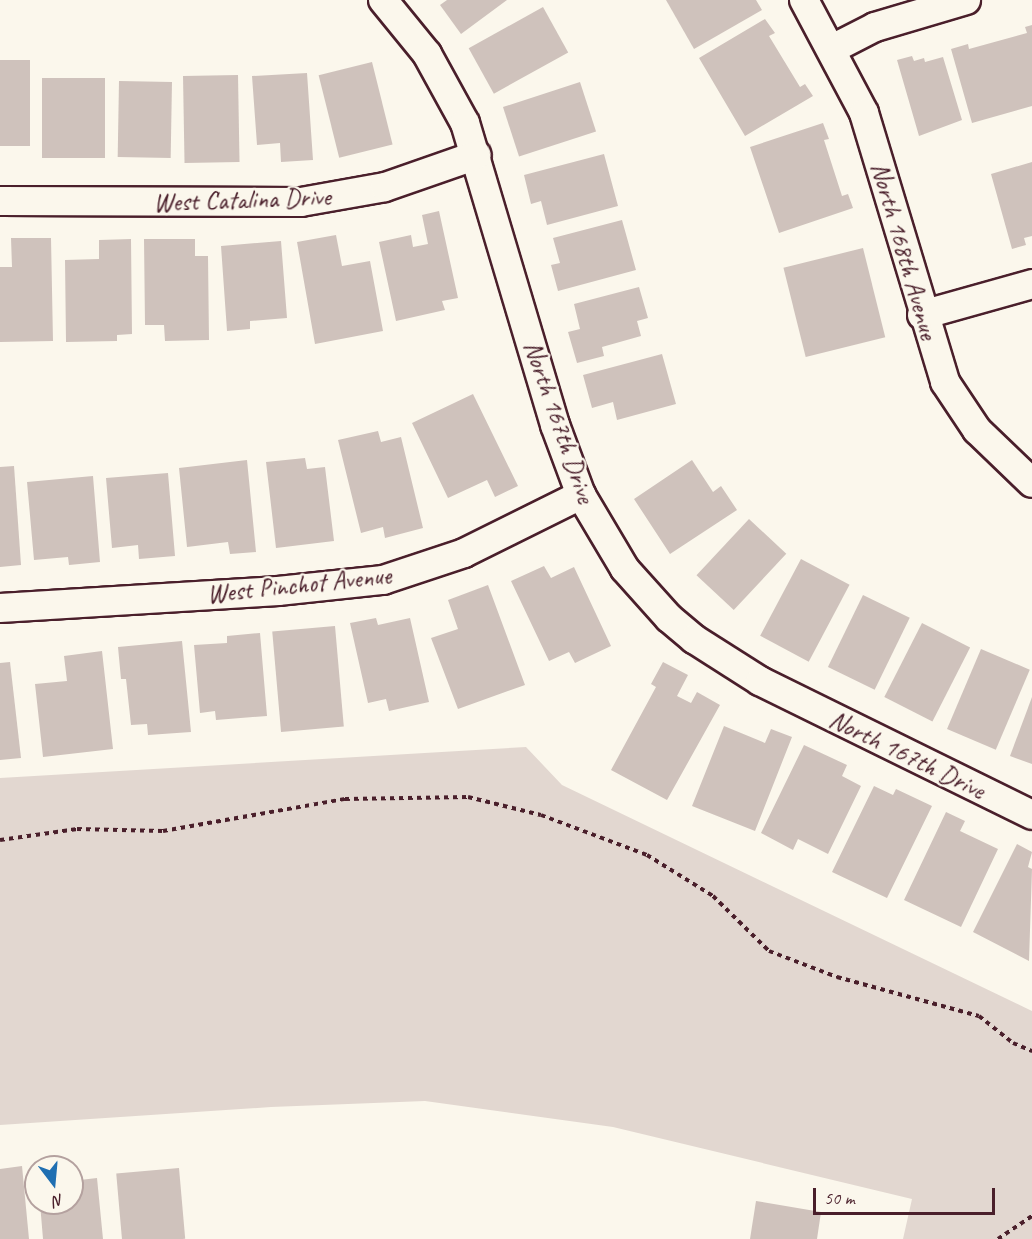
<!DOCTYPE html>
<style>
body{margin:0}
#map{position:relative;width:1032px;height:1239px;overflow:hidden;background:#fbf7ec;font-family:Caveat,sans-serif}
div>[style]{position:absolute}
[style*='--x']{left:calc(var(--x)*1px);top:calc(var(--y)*1px);width:calc(var(--w)*1px);rotate:calc(var(--a)*1deg)}
.green>*{inset:0;background:#e2d7d0}
.building>*{inset:0;background:#cfc2bc;transform-origin:0 0}
.path>*{height:4px;margin-top:-2px;transform-origin:0;background:repeating-linear-gradient(90deg,#4a1f2b 0 4.5px,transparent 0 9px)}
.roads{filter:drop-shadow(2px 0 #4a1f2b) drop-shadow(-2px 0 #4a1f2b) drop-shadow(0 2px #4a1f2b) drop-shadow(0 -2px #4a1f2b)}
.street>*{height:28px;margin:-14px;padding:0 14px;transform-origin:14px;border-radius:14px;background:#fbf7ec}
span{translate:-50% -50%;white-space:nowrap;text-align:center;line-height:1.15;-webkit-text-stroke:4.5px #fbf7ec;paint-order:stroke}
.street-label{font-size:26px;color:#4a1f2b}
.north{position:absolute;left:24px;top:1155px;width:60px;height:60px;box-sizing:border-box;background:#fbf7ec;border:2px solid #b4a19f;border-radius:50%;rotate:164deg;font-size:16px;font-weight:700;line-height:24px;text-align:center;color:#4a1f2b}
.north::after{content:'';display:block;margin:auto;width:21px;height:27px;background:#1f6fb2;clip-path:polygon(50% 0,100% 100%,50% 72%,0 100%)}
.scale{position:absolute;left:813px;top:1188px;width:182px;height:27px;box-sizing:border-box;border:3px solid #4a1f2b;border-top:0;padding-left:8px;font-size:18px;line-height:21px;white-space:nowrap;color:#4a1f2b;-webkit-text-stroke:4px #fbf7ec;paint-order:stroke}
</style>
<div id="map">
<div class="green">
<i style="clip-path:polygon(526px 747px,562px 785px,1032px 1011px,1032px 1239px,903px 1239px,912px 1199px,613px 1127px,425px 1101px,271px 1107px,0 1125px,0 778px)"></i>
</div>
<div class="building">
<i style="clip-path:polygon(447px 0,507px 0,461px 34px,440px 5px)"></i>
<i style="clip-path:polygon(666px 0,756px 0,762px 10px,694px 49px)"></i>
<i style="left:543px;top:7px;width:52px;height:85px;rotate:61deg"></i>
<i style="clip-path:polygon(765px 19px,775px 33px,769px 36px,800px 87px,805px 84px,813px 96px,745px 136px,699px 58px)"></i>
<i style="clip-path:polygon(1032px 25px,1032px 106px,972px 123px,951px 49px,968px 44px,969px 49px,1027px 33px,1025px 27px)"></i>
<i style="clip-path:polygon(912px 56px,914px 61px,924px 58px,925px 62px,943px 57px,962px 120px,919px 136px,897px 60px)"></i>
<i style="left:0;top:60px;width:30px;height:86px"></i>
<i style="left:372px;top:62px;width:85px;height:55px;rotate:76deg"></i>
<i style="clip-path:polygon(307px 73px,313px 160px,281px 162px,280px 143px,257px 145px,252px 76px)"></i>
<i style="left:238px;top:75px;width:87px;height:55px;rotate:89deg"></i>
<i style="left:42px;top:78px;width:63px;height:80px"></i>
<i style="left:119px;top:81px;width:53px;height:76px;rotate:1deg"></i>
<i style="left:580px;top:82px;width:52px;height:81px;rotate:72deg"></i>
<i style="clip-path:polygon(823px 123px,829px 139px,824px 140px,842px 196px,848px 194px,853px 208px,779px 233px,750px 147px)"></i>
<i style="clip-path:polygon(604px 154px,618px 206px,547px 225px,541px 201px,531px 204px,524px 175px)"></i>
<i style="clip-path:polygon(1032px 162px,1032px 236px,1024px 238px,1026px 245px,1012px 249px,991px 174px)"></i>
<i style="clip-path:polygon(439px 211px,458px 298px,442px 301px,445px 310px,396px 321px,379px 242px,411px 235px,413px 247px,428px 244px,422px 215px)"></i>
<i style="clip-path:polygon(622px 220px,636px 270px,558px 291px,551px 265px,560px 263px,553px 238px)"></i>
<i style="clip-path:polygon(336px 235px,342px 266px,370px 261px,383px 331px,315px 344px,297px 242px)"></i>
<i style="clip-path:polygon(11px 238px,51px 238px,53px 341px,0 342px,0 267px,12px 267px)"></i>
<i style="clip-path:polygon(131px 239px,132px 334px,117px 335px,117px 341px,66px 342px,65px 260px,99px 259px,99px 240px)"></i>
<i style="clip-path:polygon(144px 239px,195px 239px,195px 256px,208px 256px,209px 340px,165px 341px,164px 325px,145px 325px)"></i>
<i style="clip-path:polygon(281px 241px,287px 318px,250px 321px,250px 329px,227px 331px,221px 246px)"></i>
<i style="left:863px;top:248px;width:92px;height:82px;rotate:76deg"></i>
<i style="clip-path:polygon(639px 287px,648px 318px,637px 321px,641px 336px,602px 347px,604px 356px,577px 363px,568px 332px,580px 329px,574px 304px)"></i>
<i style="clip-path:polygon(662px 354px,676px 404px,617px 420px,613px 402px,592px 408px,583px 375px)"></i>
<i style="clip-path:polygon(473px 394px,518px 486px,495px 497px,487px 480px,448px 498px,412px 423px)"></i>
<i style="clip-path:polygon(378px 431px,381px 442px,401px 437px,423px 528px,385px 538px,383px 527px,361px 533px,338px 440px)"></i>
<i style="clip-path:polygon(305px 458px,307px 469px,325px 467px,334px 541px,276px 548px,266px 462px)"></i>
<i style="clip-path:polygon(247px 460px,256px 552px,230px 554px,228px 542px,187px 547px,179px 468px)"></i>
<i style="clip-path:polygon(692px 460px,713px 492px,721px 486px,737px 510px,670px 554px,634px 499px)"></i>
<i style="clip-path:polygon(14px 466px,21px 565px,0 567px,0 467px)"></i>
<i style="clip-path:polygon(168px 473px,175px 556px,139px 559px,138px 545px,112px 548px,106px 478px)"></i>
<i style="clip-path:polygon(93px 476px,100px 562px,69px 565px,68px 557px,34px 560px,27px 482px)"></i>
<i style="left:749px;top:519px;width:51px;height:77px;rotate:43deg"></i>
<i style="left:801px;top:559px;width:55px;height:87px;rotate:28deg"></i>
<i style="clip-path:polygon(544px 566px,551px 578px,574px 567px,611px 646px,575px 663px,569px 652px,549px 661px,511px 581px)"></i>
<i style="clip-path:polygon(488px 585px,525px 685px,458px 709px,431px 638px,458px 629px,448px 600px)"></i>
<i style="left:863px;top:595px;width:52px;height:80px;rotate:26deg"></i>
<i style="clip-path:polygon(376px 618px,378px 625px,410px 618px,429px 702px,389px 711px,386px 699px,368px 703px,350px 623px)"></i>
<i style="left:922px;top:623px;width:54px;height:83px;rotate:27deg"></i>
<i style="left:335px;top:626px;width:101px;height:63px;rotate:85deg"></i>
<i style="clip-path:polygon(260px 633px,267px 716px,216px 720px,215px 711px,200px 713px,194px 645px,227px 643px,227px 636px)"></i>
<i style="clip-path:polygon(182px 641px,191px 732px,148px 735px,147px 724px,131px 725px,126px 679px,121px 679px,118px 647px)"></i>
<i style="left:981px;top:649px;width:53px;height:87px;rotate:23deg"></i>
<i style="clip-path:polygon(102px 651px,113px 749px,43px 757px,35px 684px,67px 681px,64px 656px)"></i>
<i style="clip-path:polygon(10px 662px,21px 758px,0 760px,0 663px)"></i>
<i style="clip-path:polygon(663px 662px,688px 675px,677px 696px,691px 703px,697px 692px,720px 705px,667px 800px,611px 770px,656px 687px,651px 684px)"></i>
<i style="clip-path:polygon(1032px 697px,1032px 764px,1010px 756px)"></i>
<i style="clip-path:polygon(724px 726px,765px 743px,771px 729px,792px 737px,755px 831px,692px 806px)"></i>
<i style="clip-path:polygon(804px 745px,847px 765px,842px 776px,861px 786px,828px 854px,798px 839px,793px 850px,761px 833px)"></i>
<i style="clip-path:polygon(874px 786px,893px 795px,896px 789px,932px 806px,887px 898px,832px 872px)"></i>
<i style="clip-path:polygon(946px 812px,965px 821px,960px 831px,998px 849px,961px 927px,904px 900px)"></i>
<i style="clip-path:polygon(1017px 844px,1032px 852px,1028px 867px,1032px 869px,1029px 961px,973px 932px)"></i>
<i style="clip-path:polygon(22px 1166px,29px 1239px,0 1239px,0 1169px)"></i>
<i style="clip-path:polygon(78px 1168px,80px 1180px,97px 1178px,103px 1239px,43px 1239px,40px 1203px,72px 1203px,72px 1169px)"></i>
<i style="left:179px;top:1168px;width:71px;height:63px;rotate:85deg"></i>
<i style="clip-path:polygon(756px 1201px,821px 1212px,817px 1239px,750px 1239px)"></i>
</div>
<div class="path">
<i style="--x:0;--y:840;--w:78;--a:-8.1"></i>
<i style="--x:77;--y:829;--w:86;--a:1.3"></i>
<i style="--x:163;--y:831;--w:185;--a:-10"></i>
<i style="--x:345;--y:799;--w:123;--a:-0.9"></i>
<i style="--x:468;--y:797;--w:75;--a:13.9"></i>
<i style="--x:541;--y:815;--w:113;--a:20.7"></i>
<i style="--x:647;--y:855;--w:78;--a:31.8"></i>
<i style="--x:713;--y:896;--w:78;--a:44.5"></i>
<i style="--x:769;--y:951;--w:73;--a:20.9"></i>
<i style="--x:837;--y:977;--w:147;--a:15.4"></i>
<i style="--x:979;--y:1016;--w:43;--a:38.5"></i>
<i style="--x:1013;--y:1043;--w:21;--a:23"></i>
<i style="--x:998;--y:1239;--w:41;--a:-34.1"></i>
</div>
<div class="roads">
<div class="street">
<i style="--x:383;--y:0;--w:70;--a:50.8"></i>
<i style="--x:427;--y:54;--w:79;--a:61.2"></i>
<i style="--x:465;--y:123;--w:315;--a:73.4"></i>
<i style="--x:555;--y:425;--w:75;--a:69.6"></i>
<i style="--x:581;--y:495;--w:86;--a:59.3"></i>
<i style="--x:625;--y:569;--w:66;--a:48.1"></i>
<i style="--x:669;--y:618;--w:33;--a:40"></i>
<i style="--x:694;--y:639;--w:78;--a:32.5"></i>
<i style="--x:760;--y:681;--w:303;--a:26.2"></i>
<i style="--x:804;--y:0;--w:128;--a:62"></i>
<i style="--x:864;--y:113;--w:281;--a:73.2"></i>
<i style="--x:945;--y:382;--w:58;--a:56.3"></i>
<i style="--x:977;--y:430;--w:76;--a:43.9"></i>
<i style="--x:832;--y:49;--w:48;--a:-27.1"></i>
<i style="--x:875;--y:27;--w:95;--a:-16.5"></i>
<i style="--x:0;--y:201;--w:301;--a:0.2"></i>
<i style="--x:301;--y:202;--w:85;--a:-10.1"></i>
<i style="--x:385;--y:187;--w:97;--a:-19.2"></i>
<i style="--x:922;--y:315;--w:114;--a:-15.7"></i>
<i style="--x:0;--y:608;--w:279;--a:-3.5"></i>
<i style="--x:278;--y:591;--w:106;--a:-6"></i>
<i style="--x:383;--y:580;--w:85;--a:-18.4"></i>
<i style="--x:464;--y:553;--w:131;--a:-26.4"></i>
</div>
</div>
<div class="street-label">
<span style="left:242px;top:200px;rotate:-2deg">West Catalina Drive</span>
<span style="left:904px;top:251px;rotate:74deg">North 168th Avenue</span>
<span style="left:559px;top:422px;rotate:71deg">North 167th Drive</span>
<span style="left:299px;top:585px;rotate:-6deg">West Pinchot Avenue</span>
<span style="left:907px;top:755px;rotate:26deg">North 167th Drive</span>
</div>
<div class="north">N</div>
<div class="scale">50 m</div>
</div>
